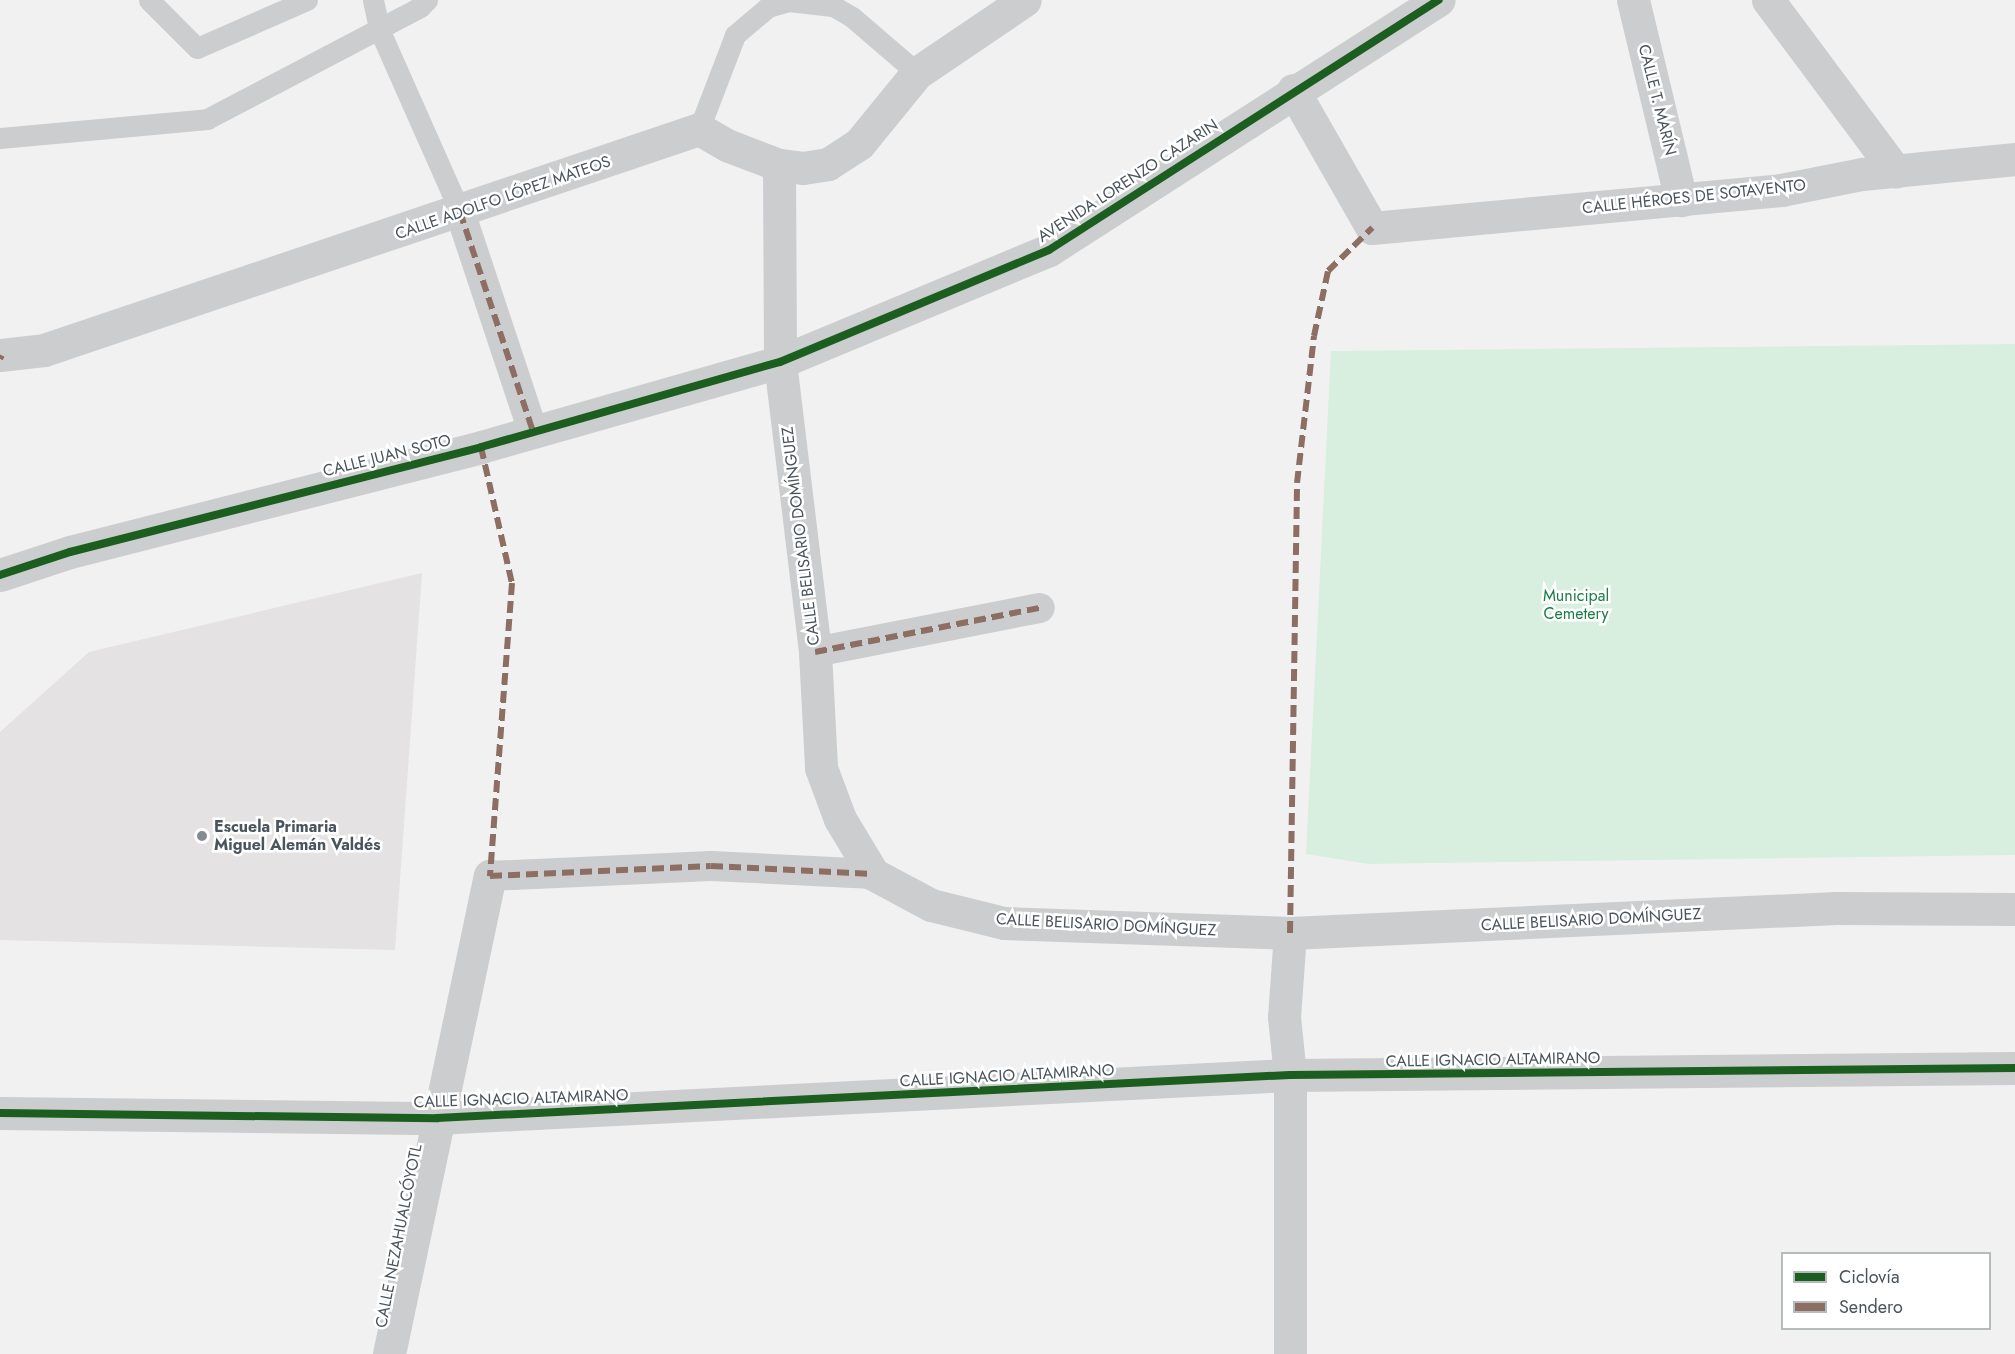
<!DOCTYPE html>
<meta charset="utf-8">
<style>
body{margin:0}
#map{position:relative;width:2015px;height:1354px;overflow:hidden;background:#f2f1f1;font-family:Jost,sans-serif}
div>[style]{position:absolute}
[style*='--x']{left:calc(var(--x)*1px);top:calc(var(--y)*1px);width:calc(var(--w)*1px);rotate:calc(var(--a)*1deg)}
.education>*{inset:0;background:#e4e2e3}
.green>*{inset:0;background:#d8efdf}
.service>*{height:21px;margin:-10.5px;padding:0 10.5px;transform-origin:10.5px;border-radius:10.5px;background:#cbcdcf}
.pedestrian>*{height:30px;margin:-15px;padding:0 15px;transform-origin:15px;border-radius:15px;background:#cbcdcf}
.minor>*{height:33px;margin:-16.5px;padding:0 16.5px;transform-origin:16.5px;border-radius:16.5px;background:#cbcdcf}
.tertiary>*{height:33px;margin:-16.5px;padding:0 16.5px;transform-origin:16.5px;border-radius:16.5px;background:#cbcdcf}
.quiet>*{height:6px;margin-top:-3px;transform-origin:0;background:repeating-linear-gradient(90deg,#8d6e63 0 12px,transparent 0 18px)}
.cycleway>*{height:8px;margin:-4px;padding:0 4px;transform-origin:4px;border-radius:4px;background:#1b5e20}
.dots>*{width:16px;height:16px;translate:-50% -50%;box-sizing:border-box;border:3px solid #fff;border-radius:50%}
span{translate:-50% -50%;white-space:nowrap;text-align:center;line-height:1.15;-webkit-text-stroke:5px #fff;paint-order:stroke}
.street-label{font-size:16px;color:#49545d}
.park-label{font-size:16px;color:#1c7c48}
.poi-label{font-size:16px;color:#49545d;font-weight:700}
.left{translate:0 -50%;text-align:left}
.legend{position:absolute;left:1781px;top:1252px;width:210px;height:78px;box-sizing:border-box;background:#fff;border:2px solid #b6bbbe;margin:0;padding:8px 10px;list-style:none;font-size:18px;color:#49545d}
.legend li{display:flex;align-items:center;gap:12px;height:30px}
.legend b{width:30px;border:2px solid #b6bbbe}
</style>
<div id="map">
<div class="education">
<i style="clip-path:polygon(422px 573px,395px 950px,0 940px,0 732px,89px 652px)"></i>
</div>
<div class="green">
<i style="clip-path:polygon(2015px 344px,2015px 855px,1368px 864px,1306px 854px,1331px 351px)"></i>
</div>
<div class="service">
<i style="--x:149;--y:0;--w:68;--a:45"></i>
<i style="--x:197;--y:48;--w:120;--a:-23.6"></i>
<i style="--x:373;--y:0;--w:30;--a:78"></i>
<i style="--x:379;--y:29;--w:200;--a:66.1"></i>
<i style="--x:699;--y:129;--w:101;--a:-69"></i>
<i style="--x:735;--y:35;--w:43;--a:-40.3"></i>
<i style="--x:768;--y:7;--w:22;--a:-16"></i>
<i style="--x:789;--y:1;--w:44;--a:6.5"></i>
<i style="--x:833;--y:6;--w:22;--a:30"></i>
<i style="--x:852;--y:17;--w:86;--a:40.7"></i>
<i style="--x:0;--y:138;--w:208;--a:-5.2"></i>
<i style="--x:207;--y:119;--w:241;--a:-27.7"></i>
<i style="--x:420;--y:7;--w:10;--a:-45"></i>
</div>
<div class="pedestrian">
<i style="--x:460;--y:212;--w:232;--a:71.6"></i>
<i style="--x:815;--y:652;--w:229;--a:-11.1"></i>
<i style="--x:490;--y:876;--w:221;--a:-2.6"></i>
<i style="--x:711;--y:866;--w:162;--a:2.8"></i>
</div>
<div class="minor">
<i style="--x:1633;--y:0;--w:206;--a:76.5"></i>
<i style="--x:1768;--y:0;--w:214;--a:53.3"></i>
<i style="--x:1293;--y:90;--w:159;--a:60.2"></i>
<i style="--x:1372;--y:228;--w:411;--a:-5.3"></i>
<i style="--x:1781;--y:190;--w:83;--a:-11.2"></i>
<i style="--x:1862;--y:174;--w:154;--a:-5.6"></i>
<i style="--x:0;--y:355;--w:44;--a:-6.5"></i>
<i style="--x:44;--y:350;--w:691;--a:-18.64"></i>
<i style="--x:699;--y:129;--w:34;--a:30"></i>
<i style="--x:729;--y:146;--w:53;--a:20.8"></i>
<i style="--x:779;--y:165;--w:24;--a:7"></i>
<i style="--x:803;--y:168;--w:25;--a:-9"></i>
<i style="--x:828;--y:164;--w:37;--a:-33"></i>
<i style="--x:859;--y:144;--w:92;--a:-50.8"></i>
<i style="--x:917;--y:73;--w:130;--a:-34.1"></i>
<i style="--x:780;--y:362;--w:291;--a:-22.6"></i>
<i style="--x:1049;--y:250;--w:463;--a:-32.7"></i>
<i style="--x:0;--y:1113;--w:437;--a:0.7"></i>
<i style="--x:437;--y:1118;--w:854;--a:-2.89"></i>
<i style="--x:1290;--y:1075;--w:725;--a:-0.55"></i>
<i style="--x:389;--y:1354;--w:489;--a:-78.1"></i>
<i style="--x:1290;--y:1354;--w:279;--a:-90"></i>
<i style="--x:1290;--y:1075;--w:58;--a:-95.9"></i>
<i style="--x:1284;--y:1017;--w:84;--a:-85.9"></i>
</div>
<div class="tertiary">
<i style="--x:779;--y:165;--w:197;--a:89.7"></i>
<i style="--x:780;--y:362;--w:292;--a:83.1"></i>
<i style="--x:815;--y:652;--w:116;--a:87"></i>
<i style="--x:821;--y:768;--w:54;--a:69.6"></i>
<i style="--x:840;--y:819;--w:64;--a:59"></i>
<i style="--x:873;--y:874;--w:66;--a:28.1"></i>
<i style="--x:931;--y:905;--w:75;--a:13.9"></i>
<i style="--x:1004;--y:923;--w:286;--a:2"></i>
<i style="--x:1290;--y:933;--w:547;--a:-2.62"></i>
<i style="--x:1836;--y:908;--w:179;--a:0.3"></i>
<i style="--x:0;--y:575;--w:74;--a:-18.2"></i>
<i style="--x:70;--y:552;--w:424;--a:-14.3"></i>
<i style="--x:481;--y:447;--w:311;--a:-15.9"></i>
</div>
<div class="quiet">
<i style="--x:460;--y:212;--w:232;--a:71.6"></i>
<i style="--x:0;--y:359;--w:4;--a:-63"></i>
<i style="--x:481;--y:447;--w:139;--a:77.2"></i>
<i style="--x:512;--y:583;--w:294;--a:94.3"></i>
<i style="--x:490;--y:876;--w:221;--a:-2.6"></i>
<i style="--x:711;--y:866;--w:162;--a:2.8"></i>
<i style="--x:815;--y:652;--w:229;--a:-11.1"></i>
<i style="--x:1290;--y:933;--w:450;--a:-89.1"></i>
<i style="--x:1297;--y:483;--w:148;--a:-83.4"></i>
<i style="--x:1314;--y:336;--w:66;--a:-77.8"></i>
<i style="--x:1328;--y:271;--w:62;--a:-44.3"></i>
</div>
<div class="cycleway">
<i style="--x:0;--y:575;--w:74;--a:-18.2"></i>
<i style="--x:70;--y:552;--w:424;--a:-14.3"></i>
<i style="--x:481;--y:447;--w:311;--a:-15.9"></i>
<i style="--x:780;--y:362;--w:291;--a:-22.6"></i>
<i style="--x:1049;--y:250;--w:463;--a:-32.7"></i>
<i style="--x:0;--y:1113;--w:437;--a:0.7"></i>
<i style="--x:437;--y:1118;--w:854;--a:-2.89"></i>
<i style="--x:1290;--y:1075;--w:725;--a:-0.55"></i>
</div>
<div class="dots">
<i style="left:202px;top:836px;background:#848b91"></i>
</div>
<div class="street-label">
<span style="left:1657px;top:100px;rotate:76deg">CALLE T. MARÍN</span>
<span style="left:1128px;top:181px;rotate:-33deg">AVENIDA LORENZO CAZARIN</span>
<span style="left:1694px;top:197px;rotate:-6deg">CALLE HÉROES DE SOTAVENTO</span>
<span style="left:503px;top:198px;rotate:-19deg">CALLE ADOLFO LÓPEZ MATEOS</span>
<span style="left:387px;top:456px;rotate:-14deg">CALLE JUAN SOTO</span>
<span style="left:801px;top:536px;rotate:-97deg">CALLE BELISARIO DOMÍNGUEZ</span>
<span style="left:1591px;top:920px;rotate:-3deg">CALLE BELISARIO DOMÍNGUEZ</span>
<span style="left:1106px;top:925px;rotate:3deg">CALLE BELISARIO DOMÍNGUEZ</span>
<span style="left:1493px;top:1060px;rotate:-1deg">CALLE IGNACIO ALTAMIRANO</span>
<span style="left:1007px;top:1076px;rotate:-3deg">CALLE IGNACIO ALTAMIRANO</span>
<span style="left:521px;top:1099px;rotate:-2deg">CALLE IGNACIO ALTAMIRANO</span>
<span style="left:399px;top:1236px;rotate:-79deg">CALLE NEZAHUALCÓYOTL</span>
</div>
<div class="park-label">
<span style="left:1576px;top:605px">Municipal<br>Cemetery</span>
</div>
<div class="poi-label">
<span class="left" style="left:214px;top:836px">Escuela Primaria<br>Miguel Alemán Valdés</span>
</div>
<ul class="legend">
<li><b style="height:8px;background:#1b5e20"></b>Ciclovía</li>
<li><b style="height:8px;background:#8d6e63"></b>Sendero</li>
</ul>
</div>
